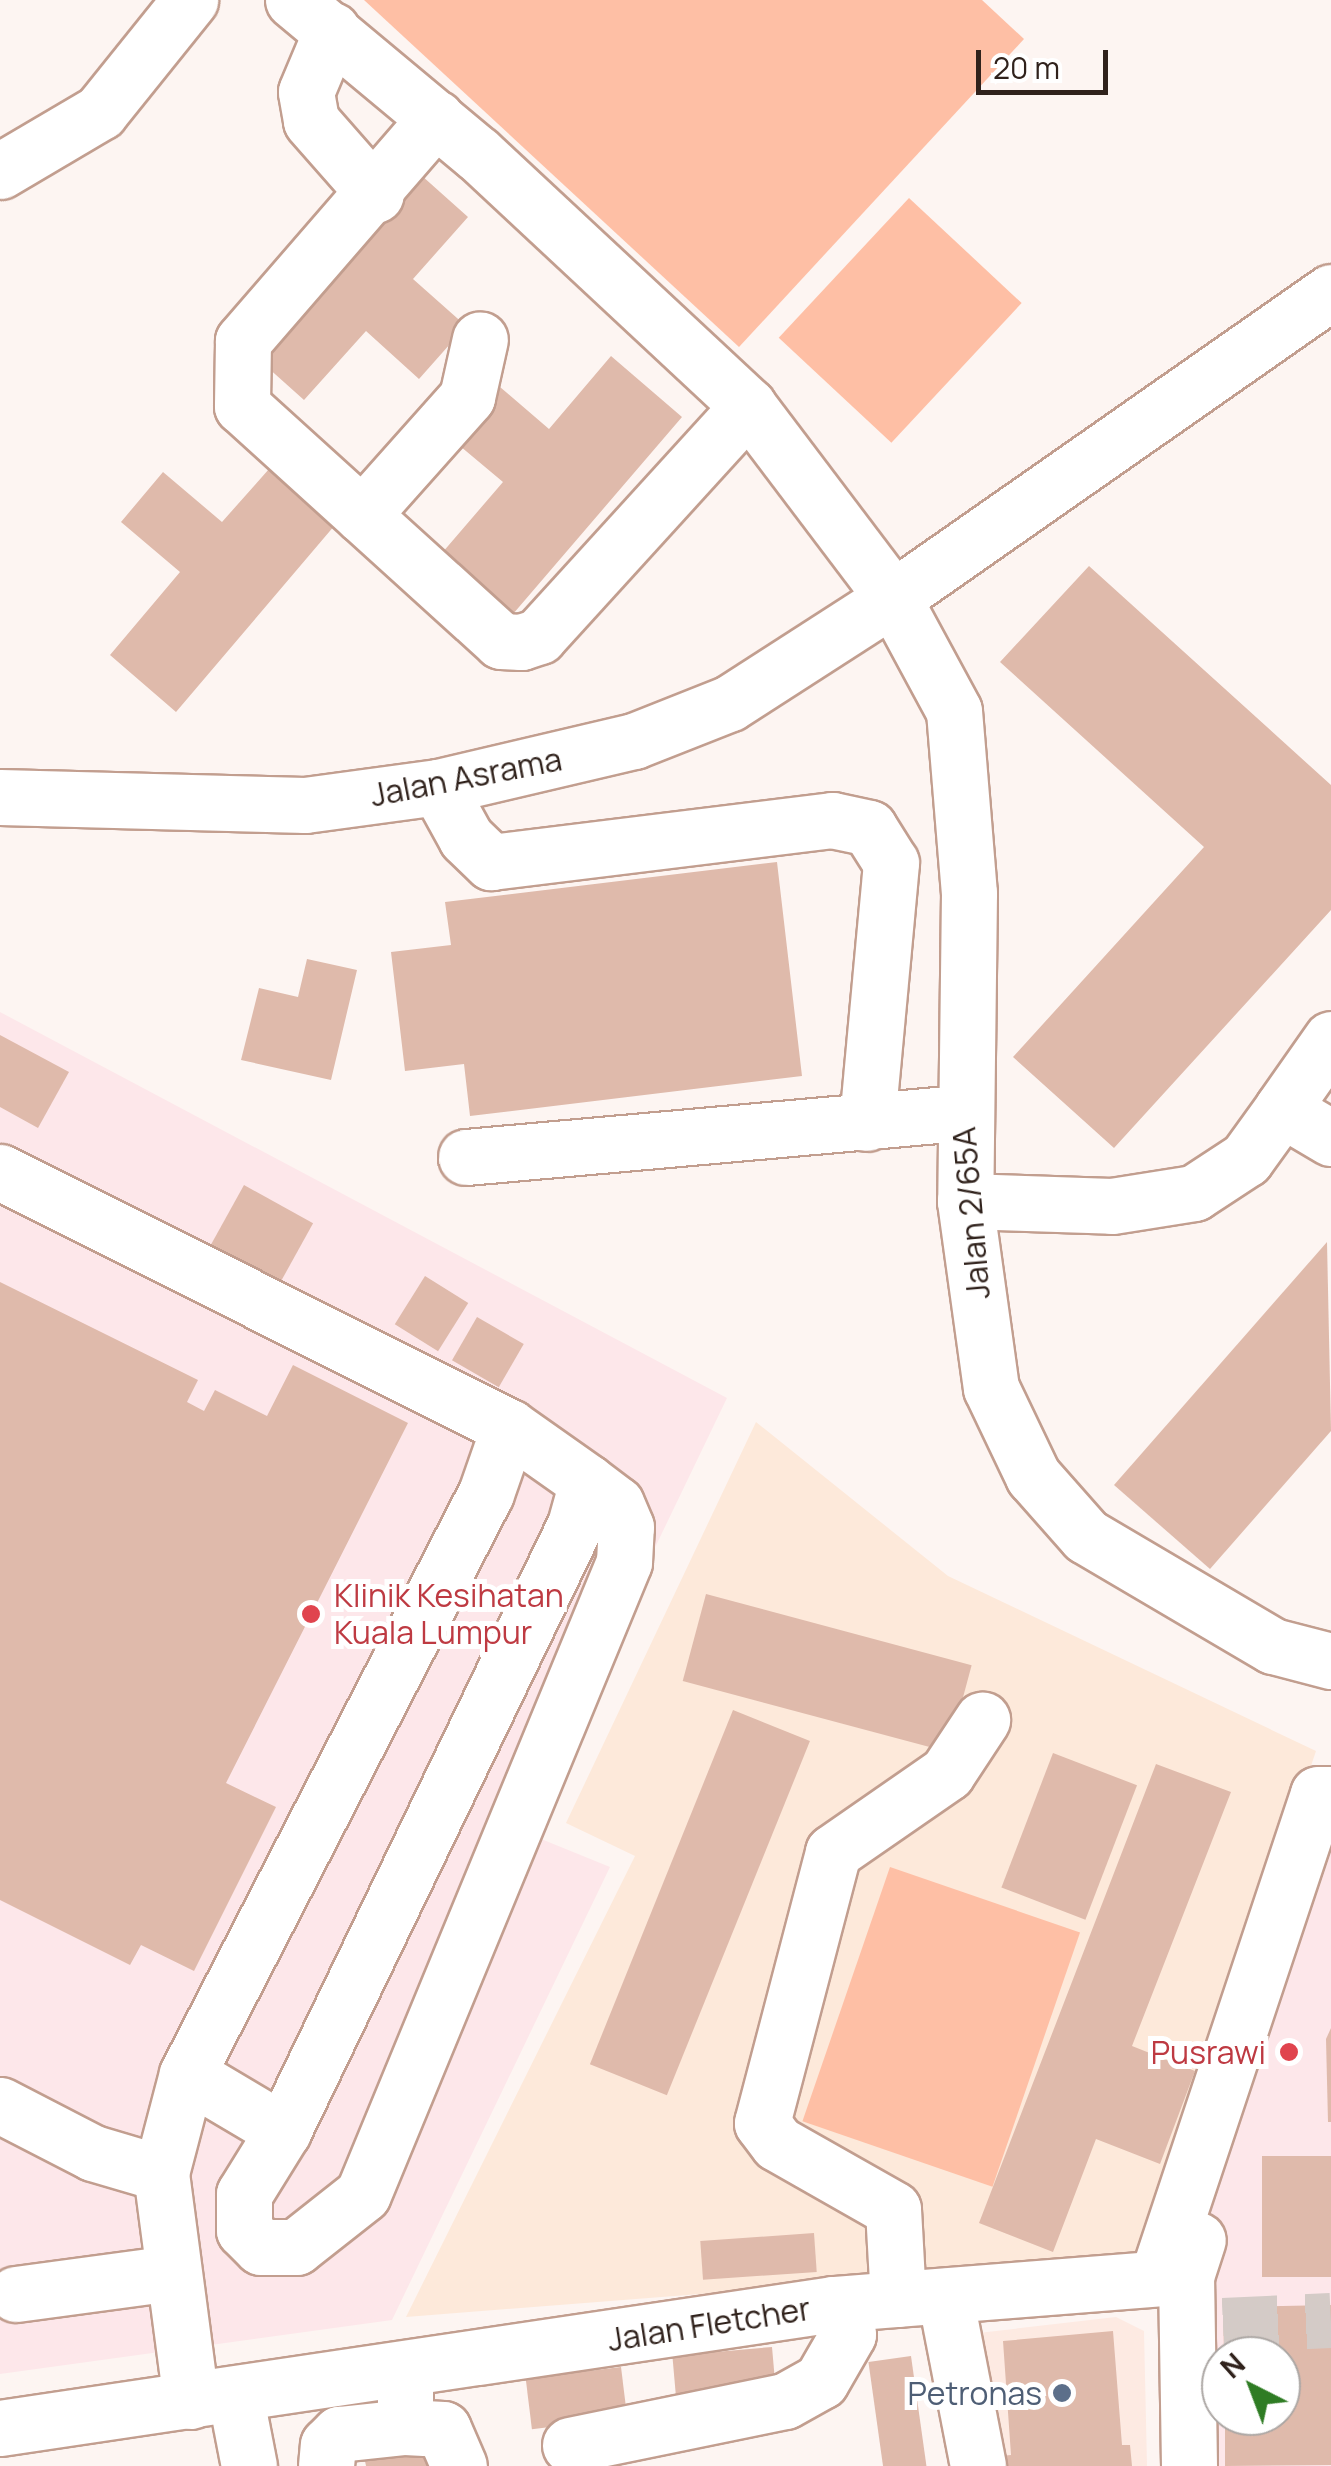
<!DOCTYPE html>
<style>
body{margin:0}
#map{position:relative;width:1331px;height:2466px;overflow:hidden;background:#fdf5f2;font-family:Manrope,sans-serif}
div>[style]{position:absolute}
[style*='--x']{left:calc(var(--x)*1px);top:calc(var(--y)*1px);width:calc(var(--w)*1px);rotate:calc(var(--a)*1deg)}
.built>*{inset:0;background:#fdeae2}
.education>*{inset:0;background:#fde9da}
.medical>*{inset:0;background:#fde7ea}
.green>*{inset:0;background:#febfa5;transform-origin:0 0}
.building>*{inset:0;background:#dfbaab;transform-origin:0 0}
.minor-tunnel>*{height:55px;margin-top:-27.5px;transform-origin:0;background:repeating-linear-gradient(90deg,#d4cbc7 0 55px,transparent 0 83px)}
.roads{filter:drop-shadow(2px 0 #c29e8f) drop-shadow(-2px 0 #c29e8f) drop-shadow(0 2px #c29e8f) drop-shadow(0 -2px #c29e8f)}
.minor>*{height:55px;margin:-27.5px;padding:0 27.5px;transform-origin:27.5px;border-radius:27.5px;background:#fff}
.dots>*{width:28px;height:28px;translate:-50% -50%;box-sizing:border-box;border:5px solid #fff;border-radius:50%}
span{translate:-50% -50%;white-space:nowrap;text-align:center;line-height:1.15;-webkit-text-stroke:10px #fff;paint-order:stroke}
.street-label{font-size:32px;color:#30221c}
.health-label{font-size:32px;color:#be3a42}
.left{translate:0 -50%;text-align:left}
.right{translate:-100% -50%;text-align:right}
.service-label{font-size:32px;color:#4e5e75}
.north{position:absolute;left:1201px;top:2336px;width:100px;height:100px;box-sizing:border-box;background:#fff;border:2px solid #aca7a4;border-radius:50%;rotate:318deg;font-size:28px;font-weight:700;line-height:40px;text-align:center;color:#30221c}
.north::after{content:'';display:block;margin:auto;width:35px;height:45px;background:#2f7c24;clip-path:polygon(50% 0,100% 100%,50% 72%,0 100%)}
.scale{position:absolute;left:976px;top:50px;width:132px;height:45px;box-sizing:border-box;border:5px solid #30221c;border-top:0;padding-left:12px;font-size:30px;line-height:35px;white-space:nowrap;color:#30221c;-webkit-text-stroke:8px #fff;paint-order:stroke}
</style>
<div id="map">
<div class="built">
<i style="clip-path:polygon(1116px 2317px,1144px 2331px,1147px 2466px,987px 2466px,961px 2335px)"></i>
</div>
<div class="education">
<i style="clip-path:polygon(756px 1422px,948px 1576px,1316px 1751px,1145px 2259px,406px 2317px,635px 1856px,566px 1823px)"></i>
</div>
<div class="medical">
<i style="clip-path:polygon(0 1012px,727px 1398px,519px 1830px,610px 1867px,392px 2320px,0 2374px)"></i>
<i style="clip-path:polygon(evenodd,1331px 1825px,1331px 2466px,1178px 2466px,1161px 2279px,1331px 1825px,1221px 2356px,1281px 2356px,1281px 2416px,1221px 2416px,1221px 2356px)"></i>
</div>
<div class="green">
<i style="clip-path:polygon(364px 0,982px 0,1024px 39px,739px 347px)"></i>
<i style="left:909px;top:198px;width:154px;height:191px;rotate:43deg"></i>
<i style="left:890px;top:1867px;width:201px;height:269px;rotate:19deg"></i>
</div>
<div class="building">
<i style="clip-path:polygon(412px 167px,468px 217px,413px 279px,466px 326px,419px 379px,366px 331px,304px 400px,248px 350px)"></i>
<i style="clip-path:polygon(611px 356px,682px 417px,513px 614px,442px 553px,503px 482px,454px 441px,500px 387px,549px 429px)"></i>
<i style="clip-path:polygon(269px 469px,335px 525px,176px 712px,110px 655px,180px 572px,121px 522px,163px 472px,222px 522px)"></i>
<i style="clip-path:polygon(1089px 566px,1331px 785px,1331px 910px,1114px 1148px,1013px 1057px,1204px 847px,1000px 662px)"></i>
<i style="clip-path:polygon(777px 862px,802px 1076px,470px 1116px,464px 1064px,405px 1071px,391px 952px,451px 945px,445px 902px)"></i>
<i style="clip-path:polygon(307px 959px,357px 970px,331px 1080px,241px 1060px,259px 988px,298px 997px)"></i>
<i style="clip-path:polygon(0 1035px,69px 1072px,38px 1128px,0 1107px)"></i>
<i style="left:244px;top:1185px;width:79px;height:88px;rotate:29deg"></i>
<i style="clip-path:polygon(1327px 1242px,1331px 1431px,1210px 1569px,1114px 1485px)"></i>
<i style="left:425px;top:1276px;width:51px;height:57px;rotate:32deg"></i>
<i style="clip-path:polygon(0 1282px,198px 1380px,187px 1402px,204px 1411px,215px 1390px,267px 1416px,293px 1365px,408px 1423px,226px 1783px,276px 1807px,194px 1971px,141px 1945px,130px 1965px,0 1900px)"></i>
<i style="left:477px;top:1317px;width:54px;height:50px;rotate:30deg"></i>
<i style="left:706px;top:1594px;width:275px;height:90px;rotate:15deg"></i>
<i style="left:733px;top:1710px;width:83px;height:382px;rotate:22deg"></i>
<i style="left:1053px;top:1753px;width:90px;height:144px;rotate:21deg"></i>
<i style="clip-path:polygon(1156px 1764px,1231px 1792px,1132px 2046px,1195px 2071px,1160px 2164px,1096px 2139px,1053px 2252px,979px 2223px)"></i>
<i style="clip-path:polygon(1331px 2028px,1331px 2122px,1328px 2122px,1326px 2039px)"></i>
<i style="left:1331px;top:2156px;width:121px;height:69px;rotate:90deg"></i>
<i style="left:814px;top:2233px;width:39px;height:114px;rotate:86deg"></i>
<i style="clip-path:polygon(1331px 2305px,1331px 2465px,1225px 2466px,1225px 2416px,1281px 2416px,1281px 2356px,1224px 2356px,1223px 2307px)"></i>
<i style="clip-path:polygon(1113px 2331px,1122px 2445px,1130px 2445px,1132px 2466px,1001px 2466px,1000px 2456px,1011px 2455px,1003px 2341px)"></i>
<i style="left:772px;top:2347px;width:38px;height:100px;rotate:85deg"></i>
<i style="left:911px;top:2356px;width:111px;height:43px;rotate:82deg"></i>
<i style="left:621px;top:2367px;width:51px;height:96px;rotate:83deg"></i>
<i style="clip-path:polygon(448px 2445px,452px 2466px,366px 2466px,365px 2461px)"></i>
</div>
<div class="minor-tunnel">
<i style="--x:1223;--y:2325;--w:108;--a:-2.7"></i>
</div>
<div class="roads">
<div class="minor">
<i style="--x:293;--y:0;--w:241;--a:39.8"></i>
<i style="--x:478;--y:154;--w:369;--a:43"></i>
<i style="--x:748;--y:406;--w:241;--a:52.9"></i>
<i style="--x:893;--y:598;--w:128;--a:61.6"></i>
<i style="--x:954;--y:711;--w:183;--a:85.3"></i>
<i style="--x:969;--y:893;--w:308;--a:90.7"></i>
<i style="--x:965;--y:1201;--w:189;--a:82.1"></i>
<i style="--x:991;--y:1388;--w:98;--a:64.5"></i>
<i style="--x:1033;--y:1476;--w:80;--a:48.5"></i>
<i style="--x:1086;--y:1536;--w:217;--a:30.5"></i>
<i style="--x:1273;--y:1646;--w:60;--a:14.5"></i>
<i style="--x:332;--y:30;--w:67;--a:112.8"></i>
<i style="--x:306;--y:92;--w:29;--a:80"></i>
<i style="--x:311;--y:121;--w:98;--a:48.7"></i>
<i style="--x:436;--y:118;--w:295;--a:130.9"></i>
<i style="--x:243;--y:341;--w:65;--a:90.9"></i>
<i style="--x:242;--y:406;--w:350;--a:42.2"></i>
<i style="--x:501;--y:641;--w:20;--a:3"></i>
<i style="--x:521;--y:642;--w:19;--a:-18"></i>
<i style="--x:539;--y:636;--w:311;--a:-47.7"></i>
<i style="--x:0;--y:171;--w:116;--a:-30.5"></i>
<i style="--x:100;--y:112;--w:144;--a:-51.2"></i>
<i style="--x:362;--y:515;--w:158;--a:-48.3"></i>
<i style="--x:467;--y:397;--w:59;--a:-77.4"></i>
<i style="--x:438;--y:787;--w:58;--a:61.2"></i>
<i style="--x:466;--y:838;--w:35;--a:44"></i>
<i style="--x:491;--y:862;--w:344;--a:-7"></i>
<i style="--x:832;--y:820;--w:38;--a:12"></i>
<i style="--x:869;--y:828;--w:41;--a:57.8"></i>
<i style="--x:891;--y:863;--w:261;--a:95.3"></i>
<i style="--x:0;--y:797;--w:305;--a:1.5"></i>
<i style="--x:305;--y:805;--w:134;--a:-7.7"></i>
<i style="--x:438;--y:787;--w:201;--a:-13.2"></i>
<i style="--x:634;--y:741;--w:103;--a:-21.6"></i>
<i style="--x:730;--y:703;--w:194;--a:-32.8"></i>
<i style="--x:893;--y:598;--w:534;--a:-34.94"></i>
<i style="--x:1331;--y:1039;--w:85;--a:125"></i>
<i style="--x:1282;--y:1109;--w:57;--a:30.6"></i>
<i style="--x:466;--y:1157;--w:498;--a:-5.1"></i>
<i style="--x:0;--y:1172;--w:569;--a:26.61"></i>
<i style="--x:509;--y:1427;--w:95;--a:35.2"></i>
<i style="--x:587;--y:1482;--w:45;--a:105.6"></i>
<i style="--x:575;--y:1525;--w:673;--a:115.73"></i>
<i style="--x:283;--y:2131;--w:74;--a:121.8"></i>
<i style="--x:244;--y:2194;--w:36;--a:90"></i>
<i style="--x:244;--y:2230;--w:24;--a:45"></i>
<i style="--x:261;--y:2247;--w:35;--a:0"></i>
<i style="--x:296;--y:2247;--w:85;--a:-38.3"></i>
<i style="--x:363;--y:2194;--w:684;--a:-67.56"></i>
<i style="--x:624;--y:1562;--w:35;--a:-87"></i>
<i style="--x:626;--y:1527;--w:25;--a:-113"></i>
<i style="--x:616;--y:1504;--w:36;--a:-143"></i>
<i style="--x:965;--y:1201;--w:147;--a:1.9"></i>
<i style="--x:1112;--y:1206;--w:83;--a:-9"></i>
<i style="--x:1194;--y:1193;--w:62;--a:-33.2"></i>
<i style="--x:1246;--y:1159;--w:62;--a:-54.2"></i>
<i style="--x:187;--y:2074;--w:112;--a:30.7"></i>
<i style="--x:0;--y:2105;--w:105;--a:27.3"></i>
<i style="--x:93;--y:2153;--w:71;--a:16.4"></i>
<i style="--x:1157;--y:2278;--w:510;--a:-71.6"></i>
<i style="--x:1318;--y:1794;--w:13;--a:0"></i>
<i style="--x:16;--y:2294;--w:156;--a:-7.7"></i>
<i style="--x:945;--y:2296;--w:173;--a:79"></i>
<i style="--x:898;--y:2299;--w:90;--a:-93.2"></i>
<i style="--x:893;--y:2209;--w:133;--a:-150.4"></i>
<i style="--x:777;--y:2143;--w:25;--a:-127"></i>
<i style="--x:762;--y:2123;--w:280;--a:-75.3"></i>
<i style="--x:833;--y:1852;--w:139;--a:-34.7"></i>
<i style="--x:947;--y:1773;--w:64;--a:-56.6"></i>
<i style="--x:405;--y:2370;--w:57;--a:90"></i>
<i style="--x:405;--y:2427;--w:38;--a:3"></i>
<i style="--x:443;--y:2429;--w:40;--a:66.6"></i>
<i style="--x:235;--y:2394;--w:73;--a:79"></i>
<i style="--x:191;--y:2401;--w:230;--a:-97.5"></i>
<i style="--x:161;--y:2173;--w:102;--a:-75.3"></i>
<i style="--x:187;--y:2074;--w:653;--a:-62.77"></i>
<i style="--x:486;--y:1493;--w:70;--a:-70.8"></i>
<i style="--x:0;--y:2428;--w:843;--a:-8.46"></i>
<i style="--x:834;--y:2304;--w:353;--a:-4.5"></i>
<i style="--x:570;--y:2445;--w:219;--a:-11.6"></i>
<i style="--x:785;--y:2401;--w:41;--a:-29.1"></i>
<i style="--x:821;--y:2381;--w:54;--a:-60.1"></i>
<i style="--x:848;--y:2334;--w:33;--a:-115"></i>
<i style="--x:326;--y:2466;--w:21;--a:-85"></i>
<i style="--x:328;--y:2445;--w:16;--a:-45"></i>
<i style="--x:339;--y:2434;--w:66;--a:-6.1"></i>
<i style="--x:1189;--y:2466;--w:190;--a:-90.9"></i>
<i style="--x:1186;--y:2276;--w:38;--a:-72"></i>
</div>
</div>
<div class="dots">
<i style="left:311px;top:1614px;background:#e0444e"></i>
<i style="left:1289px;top:2052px;background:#e0444e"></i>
<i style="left:1062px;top:2393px;background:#5c6f8a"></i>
</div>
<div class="street-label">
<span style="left:466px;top:777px;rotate:-11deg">Jalan Asrama</span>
<span style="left:971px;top:1213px;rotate:-95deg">Jalan 2/65A</span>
<span style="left:709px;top:2324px;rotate:-9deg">Jalan Fletcher</span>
</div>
<div class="health-label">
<span class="left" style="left:334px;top:1614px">Klinik Kesihatan<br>Kuala Lumpur</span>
<span class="right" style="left:1266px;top:2052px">Pusrawi</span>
</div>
<div class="service-label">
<span class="right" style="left:1042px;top:2393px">Petronas</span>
</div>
<div class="north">N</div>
<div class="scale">20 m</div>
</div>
